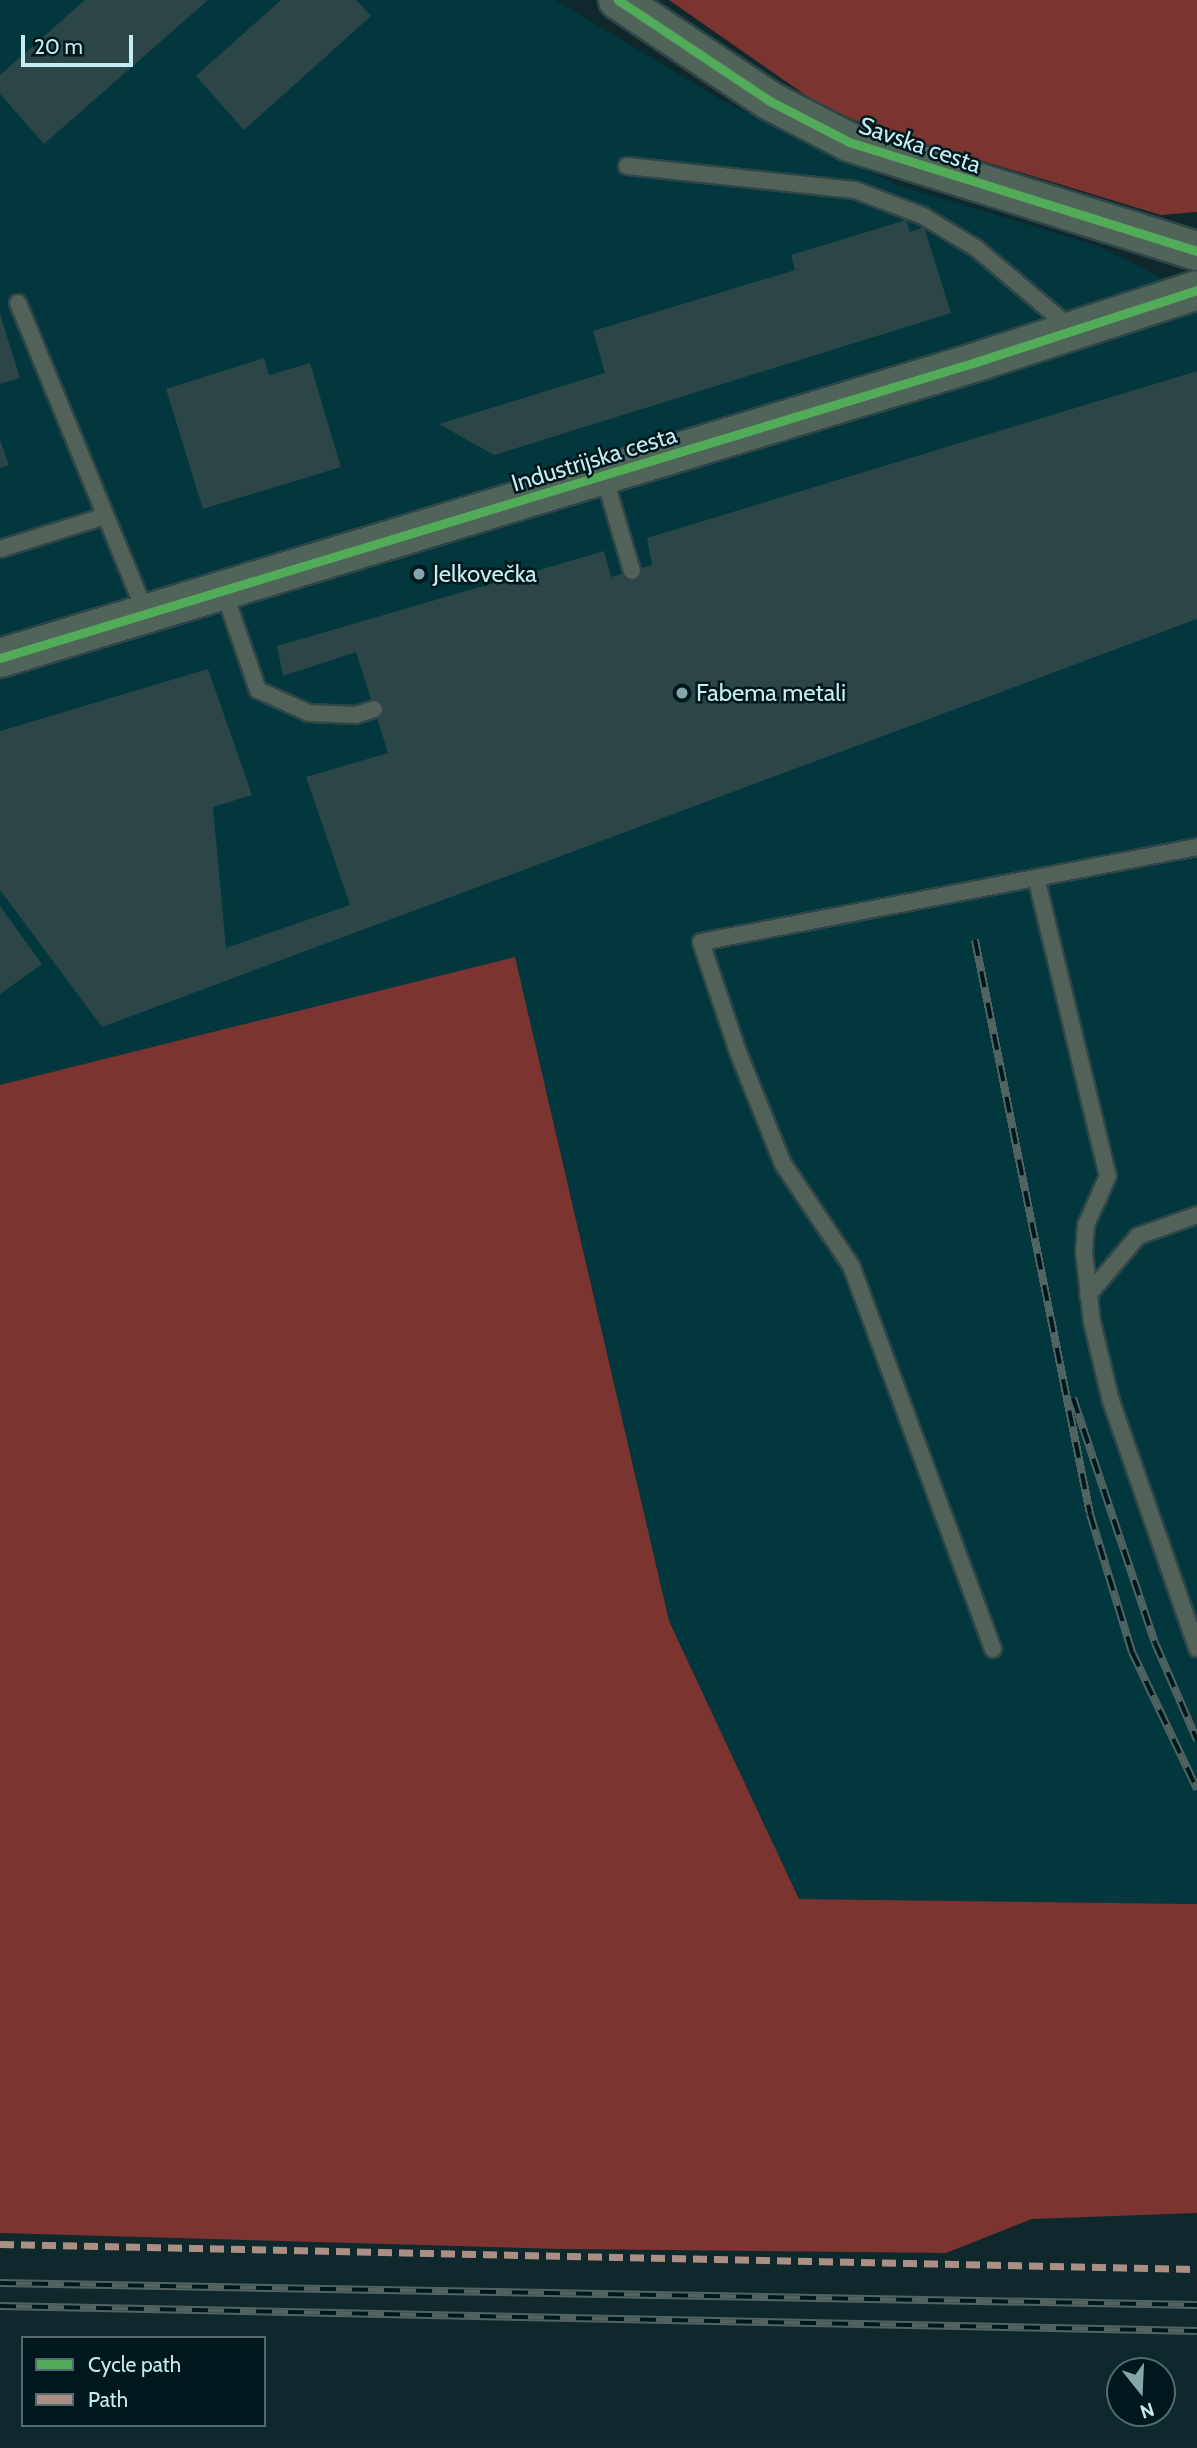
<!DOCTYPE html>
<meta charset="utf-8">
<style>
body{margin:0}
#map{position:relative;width:1197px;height:2448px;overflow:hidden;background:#0e282b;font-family:Cabin,sans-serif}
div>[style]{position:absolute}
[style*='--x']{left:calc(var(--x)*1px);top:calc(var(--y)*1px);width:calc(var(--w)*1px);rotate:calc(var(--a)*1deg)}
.built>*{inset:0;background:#02373d}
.green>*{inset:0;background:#7b342f}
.building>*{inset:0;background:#2c4647}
.roads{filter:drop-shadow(2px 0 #2e4648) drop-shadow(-2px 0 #2e4648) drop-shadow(0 2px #2e4648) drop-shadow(0 -2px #2e4648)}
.lane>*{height:16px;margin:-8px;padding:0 8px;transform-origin:8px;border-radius:8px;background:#536258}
.secondary>*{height:38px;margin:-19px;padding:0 19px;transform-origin:19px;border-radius:19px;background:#506459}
.rail>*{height:8px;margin-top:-4px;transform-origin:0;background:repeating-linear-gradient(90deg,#00181c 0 16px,#526462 0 32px);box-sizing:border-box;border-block:2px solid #526462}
.quiet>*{height:7px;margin-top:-3.5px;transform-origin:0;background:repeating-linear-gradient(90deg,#ac8f84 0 14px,transparent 0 21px)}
.cycleway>*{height:9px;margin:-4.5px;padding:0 4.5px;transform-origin:4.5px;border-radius:4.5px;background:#51ab58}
.dots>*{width:19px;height:19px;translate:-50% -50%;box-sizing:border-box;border:4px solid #00181c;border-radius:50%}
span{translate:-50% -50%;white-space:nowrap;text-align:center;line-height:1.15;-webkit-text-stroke:5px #00181c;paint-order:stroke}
.street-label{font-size:24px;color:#c5ecf1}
.poi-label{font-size:24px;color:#c5ecf1}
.left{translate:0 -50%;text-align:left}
.legend{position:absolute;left:21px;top:2336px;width:245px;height:91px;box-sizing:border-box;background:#00181c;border:2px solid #4f6d71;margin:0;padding:9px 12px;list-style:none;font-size:21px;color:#c5ecf1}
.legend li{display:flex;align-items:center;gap:14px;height:35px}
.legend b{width:35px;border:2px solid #4f6d71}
.north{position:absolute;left:1106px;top:2357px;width:70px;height:70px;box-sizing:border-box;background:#00181c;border:2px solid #4f6d71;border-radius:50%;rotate:162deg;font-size:19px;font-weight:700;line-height:28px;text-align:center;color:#c5ecf1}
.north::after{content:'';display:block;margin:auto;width:24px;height:32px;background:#85a7ac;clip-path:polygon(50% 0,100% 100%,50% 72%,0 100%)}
.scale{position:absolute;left:21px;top:35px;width:112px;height:32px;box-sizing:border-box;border:4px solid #c5ecf1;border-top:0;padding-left:9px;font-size:21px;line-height:24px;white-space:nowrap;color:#c5ecf1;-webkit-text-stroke:5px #00181c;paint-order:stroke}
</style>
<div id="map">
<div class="built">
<i style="clip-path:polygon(0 0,555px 0,725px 102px,897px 185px,1098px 246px,1197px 295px,1197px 1904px,799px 1899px,669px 1621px,515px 958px,0 1085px)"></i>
</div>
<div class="green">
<i style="clip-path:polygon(669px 0,1197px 0,1197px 212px,1161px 215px,877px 129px,821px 106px)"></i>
<i style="clip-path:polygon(515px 957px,669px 1621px,799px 1899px,1197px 1904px,1197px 2213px,1032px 2219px,946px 2253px,561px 2249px,0 2233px,0 1085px)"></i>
</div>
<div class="building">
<i style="clip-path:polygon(85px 0,208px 0,44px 144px,0 94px,0 75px)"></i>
<i style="clip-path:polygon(281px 0,356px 0,371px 16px,244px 130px,196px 76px)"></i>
<i style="clip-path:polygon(906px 220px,910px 232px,924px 227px,951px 313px,494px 455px,439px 424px,605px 373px,593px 331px,795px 270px,791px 255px)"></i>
<i style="clip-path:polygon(0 314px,20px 378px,0 384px)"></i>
<i style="clip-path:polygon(264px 358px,269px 375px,310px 363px,341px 467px,203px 509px,166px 389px)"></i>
<i style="clip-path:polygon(1197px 371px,1197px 619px,102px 1027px,0 890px,0 731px,208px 669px,252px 795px,213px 807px,226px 948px,350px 905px,306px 777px,388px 753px,356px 652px,283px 676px,277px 646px,604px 551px,611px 577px,652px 565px,647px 538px)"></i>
<i style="clip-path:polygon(0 440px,9px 465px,0 468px)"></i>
<i style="clip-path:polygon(0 906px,42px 964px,0 994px)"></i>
</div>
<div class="roads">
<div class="lane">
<i style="--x:627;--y:166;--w:229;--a:6"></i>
<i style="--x:855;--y:190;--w:73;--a:20.9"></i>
<i style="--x:923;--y:216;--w:62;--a:31.1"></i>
<i style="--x:976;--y:248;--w:126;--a:40.2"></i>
<i style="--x:18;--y:303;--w:336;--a:67.6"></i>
<i style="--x:604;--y:476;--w:99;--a:73.6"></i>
<i style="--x:0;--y:549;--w:110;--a:-17.4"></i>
<i style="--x:224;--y:592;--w:104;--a:70.9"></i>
<i style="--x:258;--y:690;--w:56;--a:24.3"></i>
<i style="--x:309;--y:713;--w:47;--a:2.4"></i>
<i style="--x:356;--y:715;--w:19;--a:-18"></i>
<i style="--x:1037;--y:881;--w:303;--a:76.5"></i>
<i style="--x:1108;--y:1176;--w:54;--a:114.2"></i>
<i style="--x:1086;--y:1225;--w:26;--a:94"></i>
<i style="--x:1084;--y:1251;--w:71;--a:83.6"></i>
<i style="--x:1092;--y:1322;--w:81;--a:76.5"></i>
<i style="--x:1111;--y:1401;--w:262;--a:70.8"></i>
<i style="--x:1088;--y:1295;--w:77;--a:-49.7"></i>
<i style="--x:1138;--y:1236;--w:63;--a:-19.6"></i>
<i style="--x:993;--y:1649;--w:407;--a:-110.3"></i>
<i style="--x:852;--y:1267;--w:124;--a:-123.8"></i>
<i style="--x:783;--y:1164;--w:121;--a:-111.9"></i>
<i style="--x:738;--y:1052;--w:116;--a:-108.6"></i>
<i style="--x:701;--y:942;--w:505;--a:-10.84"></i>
</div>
<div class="secondary">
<i style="--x:618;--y:0;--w:182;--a:33.6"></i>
<i style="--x:770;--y:101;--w:89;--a:27.4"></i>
<i style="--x:849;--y:142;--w:365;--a:17.4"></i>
<i style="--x:0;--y:658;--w:1020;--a:-16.87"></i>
<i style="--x:976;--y:362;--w:232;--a:-18"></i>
</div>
</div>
<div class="rail">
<i style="--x:975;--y:940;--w:585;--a:78.67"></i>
<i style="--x:1090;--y:1514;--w:144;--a:73.1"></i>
<i style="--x:1132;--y:1652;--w:152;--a:64.6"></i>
<i style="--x:1073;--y:1398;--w:258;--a:71.5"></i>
<i style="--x:1155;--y:1643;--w:106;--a:66.6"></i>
<i style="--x:0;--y:2283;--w:1197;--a:1.05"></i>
<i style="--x:0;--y:2306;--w:1197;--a:1.2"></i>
</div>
<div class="quiet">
<i style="--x:0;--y:2244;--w:1197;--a:1.2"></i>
</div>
<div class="cycleway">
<i style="--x:618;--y:0;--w:182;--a:33.6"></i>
<i style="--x:770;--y:101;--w:89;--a:27.4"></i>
<i style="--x:849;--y:142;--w:365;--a:17.4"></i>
<i style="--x:0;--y:658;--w:1020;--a:-16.87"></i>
<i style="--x:976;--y:362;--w:232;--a:-18"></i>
</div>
<div class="dots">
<i style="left:419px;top:574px;background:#85a7ac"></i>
<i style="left:682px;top:693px;background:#85a7ac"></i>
</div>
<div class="street-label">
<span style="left:920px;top:145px;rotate:19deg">Savska cesta</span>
<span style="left:594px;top:459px;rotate:-17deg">Industrijska cesta</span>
</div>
<div class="poi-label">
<span class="left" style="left:433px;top:574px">Jelkovečka</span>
<span class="left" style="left:696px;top:693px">Fabema metali</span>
</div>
<ul class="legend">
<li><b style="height:9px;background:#51ab58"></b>Cycle path</li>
<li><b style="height:9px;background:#ac8f84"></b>Path</li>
</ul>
<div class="north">N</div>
<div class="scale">20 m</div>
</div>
